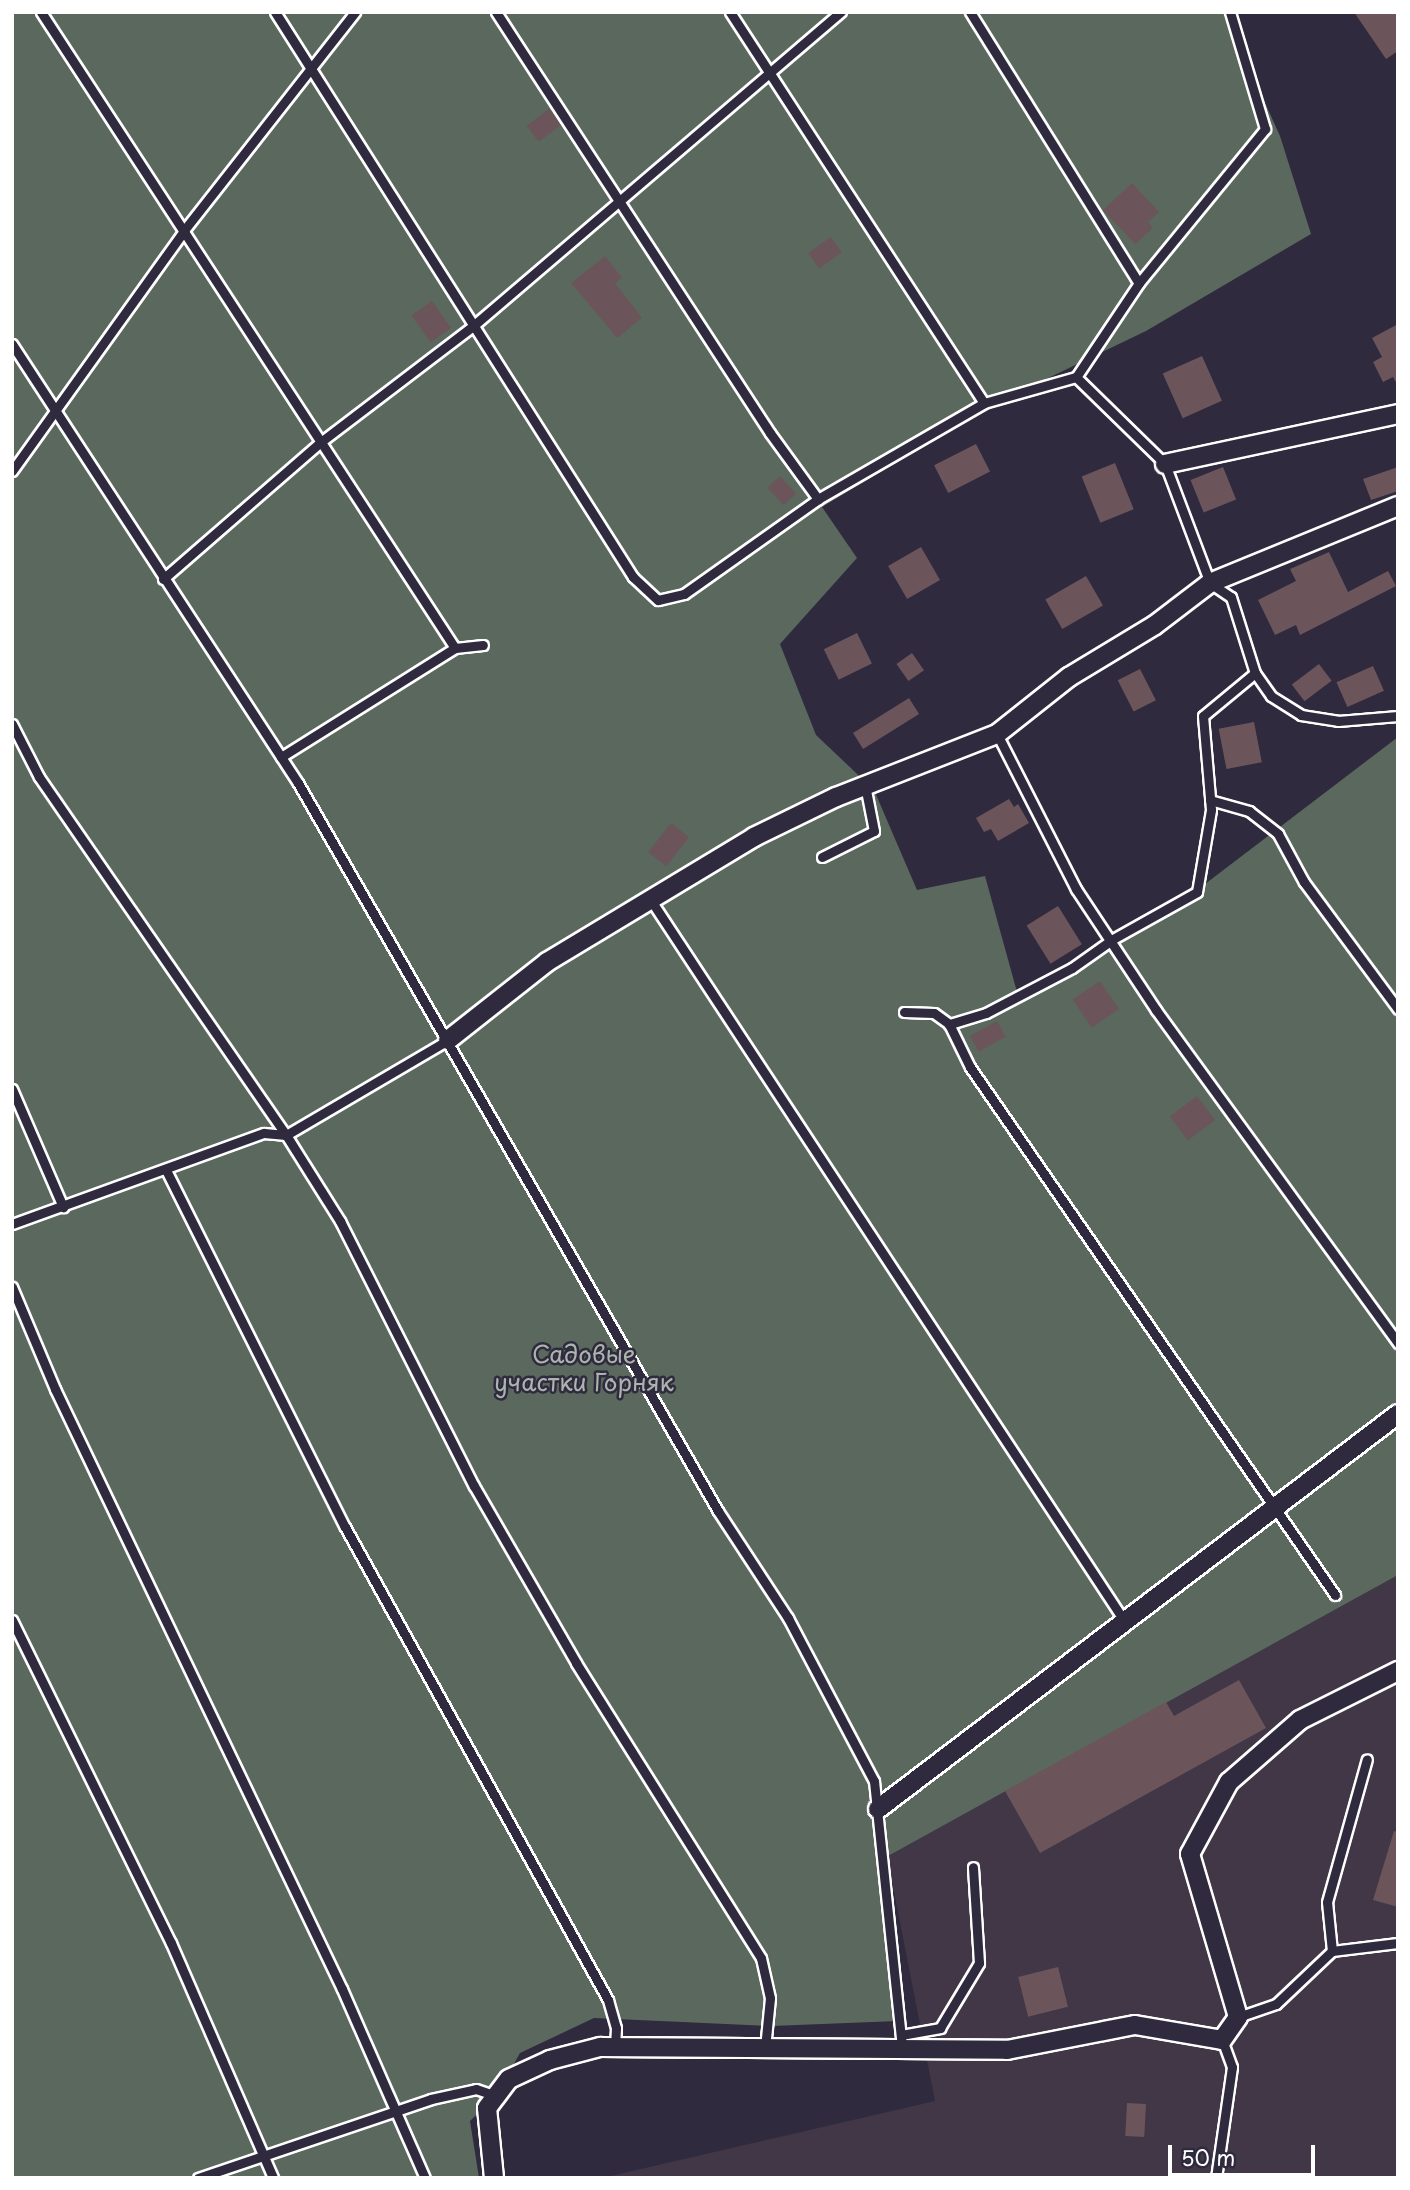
<!DOCTYPE html>
<meta charset="utf-8">
<style>
body{margin:0}
#map{position:relative;width:1410px;height:2190px;overflow:hidden;background:#2f2a3d;font-family:"Playpen Sans",sans-serif}
div>[style]{position:absolute}
[style*='--x']{left:calc(var(--x)*1px);top:calc(var(--y)*1px);width:calc(var(--w)*1px);rotate:calc(var(--a)*1deg)}
.built>*{inset:0;background:#413746}
.green>*{inset:0;background:#5a685e}
.building>*{inset:0;background:#6b555b;transform-origin:0 0}
.roads{filter:drop-shadow(2px 0 #fff) drop-shadow(-2px 0 #fff) drop-shadow(0 2px #fff) drop-shadow(0 -2px #fff)}
.service>*{height:9px;margin:-4.5px;padding:0 4.5px;transform-origin:4.5px;border-radius:4.5px;background:#2f2a3d}
.minor>*{height:18px;margin:-9px;padding:0 9px;transform-origin:9px;border-radius:9px;background:#2f2a3d}
span{translate:-50% -50%;white-space:nowrap;text-align:center;line-height:1.15;-webkit-text-stroke:5px #2f2a3d;paint-order:stroke}
.park-label{font-size:24px;color:#acb4ae}
.frame{position:absolute;inset:0;border:14px solid #fff;pointer-events:none}
.scale{position:absolute;left:1168px;top:2145px;width:147px;height:32px;box-sizing:border-box;border:4px solid #fff;border-top:0;padding-left:9px;font-size:21px;line-height:24px;white-space:nowrap;color:#fff;-webkit-text-stroke:5px #2f2a3d;paint-order:stroke}
</style>
<div id="map">
<div class="built">
<i style="clip-path:polygon(1398px 1575px,1398px 2178px,602px 2178px,935px 2101px,887px 1856px)"></i>
</div>
<div class="green">
<i style="clip-path:polygon(12px 12px,1224px 12px,1280px 136px,1311px 234px,1146px 331px,986px 408px,822px 507px,857px 558px,780px 644px,816px 735px,874px 790px,917px 890px,985px 876px,1017px 992px,1146px 929px,1398px 737px,1398px 1575px,888px 1856px,898px 2021px,772px 2026px,594px 2018px,520px 2053px,496px 2096px,470px 2121px,479px 2178px,12px 2178px)"></i>
</div>
<div class="building">
<i style="clip-path:polygon(1354px 12px,1398px 12px,1398px 51px,1386px 59px)"></i>
<i style="left:549px;top:109px;width:20px;height:28px;rotate:53deg"></i>
<i style="clip-path:polygon(1132px 183px,1159px 212px,1148px 222px,1153px 228px,1135px 244px,1103px 210px)"></i>
<i style="left:831px;top:237px;width:19px;height:28px;rotate:55deg"></i>
<i style="clip-path:polygon(605px 256px,622px 278px,615px 283px,642px 318px,617px 338px,571px 283px)"></i>
<i style="left:432px;top:301px;width:33px;height:25px;rotate:55deg"></i>
<i style="clip-path:polygon(1398px 324px,1398px 386px,1393px 377px,1383px 382px,1373px 362px,1382px 357px,1372px 338px)"></i>
<i style="left:1202px;top:356px;width:49px;height:43px;rotate:66deg"></i>
<i style="left:976px;top:444px;width:31px;height:47px;rotate:63deg"></i>
<i style="left:1115px;top:463px;width:50px;height:36px;rotate:68deg"></i>
<i style="left:1223px;top:467px;width:35px;height:35px;rotate:68deg"></i>
<i style="clip-path:polygon(1398px 467px,1398px 491px,1371px 500px,1363px 479px)"></i>
<i style="left:780px;top:476px;width:24px;height:17px;rotate:48deg"></i>
<i style="left:921px;top:547px;width:38px;height:38px;rotate:60deg"></i>
<i style="clip-path:polygon(1329px 552px,1348px 592px,1388px 571px,1396px 586px,1300px 635px,1296px 625px,1275px 635px,1258px 600px,1296px 581px,1290px 569px)"></i>
<i style="left:1086px;top:576px;width:34px;height:47px;rotate:60deg"></i>
<i style="left:857px;top:633px;width:34px;height:37px;rotate:64deg"></i>
<i style="left:912px;top:653px;width:21px;height:19px;rotate:55deg"></i>
<i style="left:1319px;top:664px;width:21px;height:34px;rotate:53deg"></i>
<i style="left:1373px;top:666px;width:27px;height:40px;rotate:66deg"></i>
<i style="left:1140px;top:669px;width:35px;height:25px;rotate:63deg"></i>
<i style="left:909px;top:698px;width:19px;height:66px;rotate:58deg"></i>
<i style="left:1254px;top:722px;width:41px;height:36px;rotate:79deg"></i>
<i style="clip-path:polygon(1009px 799px,1014px 807px,1018px 804px,1029px 823px,998px 841px,991px 829px,984px 832px,976px 818px)"></i>
<i style="left:671px;top:823px;width:23px;height:37px;rotate:38deg"></i>
<i style="left:1058px;top:906px;width:45px;height:37px;rotate:58deg"></i>
<i style="left:1100px;top:981px;width:34px;height:33px;rotate:56deg"></i>
<i style="left:997px;top:1021px;width:18px;height:31px;rotate:61deg"></i>
<i style="left:1197px;top:1096px;width:30px;height:34px;rotate:53deg"></i>
<i style="clip-path:polygon(1239px 1680px,1266px 1728px,1040px 1853px,1005px 1791px,1166px 1702px,1174px 1716px)"></i>
<i style="clip-path:polygon(1394px 1831px,1398px 1832px,1398px 1907px,1373px 1900px)"></i>
<i style="left:1058px;top:1967px;width:41px;height:41px;rotate:76deg"></i>
<i style="left:1127px;top:2103px;width:19px;height:33px;rotate:3deg"></i>
</div>
<div class="roads">
<div class="service">
<i style="--x:41;--y:12;--w:759;--a:56.94"></i>
<i style="--x:275;--y:12;--w:669;--a:57.64"></i>
<i style="--x:633;--y:577;--w:34;--a:43"></i>
<i style="--x:658;--y:600;--w:27;--a:-13"></i>
<i style="--x:684;--y:594;--w:164;--a:-35.3"></i>
<i style="--x:818;--y:499;--w:192;--a:-30"></i>
<i style="--x:984;--y:403;--w:96;--a:-15.8"></i>
<i style="--x:496;--y:12;--w:502;--a:56.94"></i>
<i style="--x:770;--y:433;--w:82;--a:54"></i>
<i style="--x:730;--y:12;--w:466;--a:57"></i>
<i style="--x:970;--y:12;--w:319;--a:58.1"></i>
<i style="--x:1230;--y:12;--w:122;--a:73.3"></i>
<i style="--x:1265;--y:129;--w:199;--a:129.3"></i>
<i style="--x:1139;--y:283;--w:113;--a:123.8"></i>
<i style="--x:1076;--y:377;--w:124;--a:44.3"></i>
<i style="--x:1165;--y:464;--w:127;--a:69.3"></i>
<i style="--x:1210;--y:583;--w:25;--a:34"></i>
<i style="--x:1231;--y:597;--w:80;--a:72.5"></i>
<i style="--x:1255;--y:673;--w:28;--a:55"></i>
<i style="--x:1271;--y:696;--w:36;--a:32"></i>
<i style="--x:1301;--y:715;--w:37;--a:9"></i>
<i style="--x:1338;--y:721;--w:60;--a:-4.8"></i>
<i style="--x:12;--y:344;--w:524;--a:56.92"></i>
<i style="--x:298;--y:783;--w:840;--a:60.02"></i>
<i style="--x:718;--y:1511;--w:128;--a:56.8"></i>
<i style="--x:788;--y:1618;--w:184;--a:62.2"></i>
<i style="--x:874;--y:1781;--w:269;--a:84"></i>
<i style="--x:12;--y:471;--w:297;--a:-54.4"></i>
<i style="--x:185;--y:229;--w:276;--a:-51.9"></i>
<i style="--x:163;--y:579;--w:211;--a:-41"></i>
<i style="--x:322;--y:441;--w:190;--a:-37.3"></i>
<i style="--x:473;--y:326;--w:484;--a:-40.5"></i>
<i style="--x:1255;--y:673;--w:67;--a:140.4"></i>
<i style="--x:1203;--y:716;--w:94;--a:85.1"></i>
<i style="--x:1211;--y:810;--w:83;--a:99.7"></i>
<i style="--x:1197;--y:892;--w:96;--a:150.8"></i>
<i style="--x:1113;--y:939;--w:50;--a:144.7"></i>
<i style="--x:1072;--y:968;--w:97;--a:152.4"></i>
<i style="--x:986;--y:1013;--w:39;--a:163"></i>
<i style="--x:949;--y:1024;--w:48;--a:64"></i>
<i style="--x:970;--y:1067;--w:642;--a:55.34"></i>
<i style="--x:12;--y:724;--w:59;--a:63"></i>
<i style="--x:39;--y:777;--w:435;--a:55.4"></i>
<i style="--x:286;--y:1135;--w:102;--a:57.9"></i>
<i style="--x:340;--y:1221;--w:297;--a:63.2"></i>
<i style="--x:474;--y:1486;--w:204;--a:60"></i>
<i style="--x:576;--y:1663;--w:348;--a:57.9"></i>
<i style="--x:761;--y:1958;--w:41;--a:77.3"></i>
<i style="--x:770;--y:1998;--w:50;--a:95.7"></i>
<i style="--x:997;--y:734;--w:174;--a:63"></i>
<i style="--x:1076;--y:889;--w:145;--a:56.5"></i>
<i style="--x:1156;--y:1010;--w:412;--a:54"></i>
<i style="--x:281;--y:757;--w:205;--a:-32.1"></i>
<i style="--x:455;--y:648;--w:28;--a:-6"></i>
<i style="--x:1210;--y:800;--w:41;--a:15.8"></i>
<i style="--x:1249;--y:811;--w:37;--a:38"></i>
<i style="--x:1278;--y:834;--w:55;--a:61.6"></i>
<i style="--x:1304;--y:882;--w:158;--a:53.5"></i>
<i style="--x:822;--y:857;--w:58;--a:-26.6"></i>
<i style="--x:874;--y:831;--w:47;--a:-101.1"></i>
<i style="--x:652;--y:902;--w:861;--a:56.7"></i>
<i style="--x:904;--y:1012;--w:30;--a:2"></i>
<i style="--x:934;--y:1013;--w:19;--a:36"></i>
<i style="--x:12;--y:1089;--w:129;--a:66.6"></i>
<i style="--x:166;--y:1170;--w:399;--a:63.4"></i>
<i style="--x:345;--y:1527;--w:541;--a:60.92"></i>
<i style="--x:608;--y:2000;--w:29;--a:74"></i>
<i style="--x:616;--y:2028;--w:19;--a:93"></i>
<i style="--x:12;--y:1224;--w:268;--a:-19.9"></i>
<i style="--x:264;--y:1133;--w:22;--a:5"></i>
<i style="--x:286;--y:1135;--w:188;--a:-30.4"></i>
<i style="--x:12;--y:1287;--w:111;--a:67.1"></i>
<i style="--x:55;--y:1389;--w:665;--a:64.44"></i>
<i style="--x:342;--y:1989;--w:206;--a:66.3"></i>
<i style="--x:12;--y:1620;--w:360;--a:63.8"></i>
<i style="--x:171;--y:1943;--w:256;--a:66.5"></i>
<i style="--x:1332;--y:1951;--w:49;--a:-95.8"></i>
<i style="--x:1327;--y:1902;--w:148;--a:-74.4"></i>
<i style="--x:1238;--y:2017;--w:40;--a:-18.9"></i>
<i style="--x:1276;--y:2004;--w:77;--a:-43.4"></i>
<i style="--x:1332;--y:1951;--w:66;--a:-6.9"></i>
<i style="--x:901;--y:2035;--w:40;--a:-10"></i>
<i style="--x:940;--y:2028;--w:76;--a:-59"></i>
<i style="--x:979;--y:1963;--w:96;--a:-93.6"></i>
<i style="--x:198;--y:2178;--w:246;--a:-18.7"></i>
<i style="--x:431;--y:2099;--w:46;--a:-12.5"></i>
<i style="--x:476;--y:2089;--w:21;--a:19"></i>
<i style="--x:1216;--y:2178;--w:112;--a:-81.8"></i>
<i style="--x:1232;--y:2067;--w:29;--a:-110"></i>
</div>
<div class="minor">
<i style="--x:1165;--y:464;--w:238;--a:-12.1"></i>
<i style="--x:448;--y:1040;--w:126;--a:-38.2"></i>
<i style="--x:547;--y:962;--w:242;--a:-31.1"></i>
<i style="--x:754;--y:837;--w:91;--a:-26"></i>
<i style="--x:836;--y:797;--w:173;--a:-21.4"></i>
<i style="--x:997;--y:734;--w:92;--a:-38.4"></i>
<i style="--x:1069;--y:677;--w:100;--a:-31.2"></i>
<i style="--x:1155;--y:625;--w:69;--a:-37.4"></i>
<i style="--x:1210;--y:583;--w:203;--a:-22.3"></i>
<i style="--x:878;--y:1809;--w:653;--a:-37.22"></i>
<i style="--x:494;--y:2178;--w:70;--a:-95.7"></i>
<i style="--x:487;--y:2108;--w:36;--a:-53"></i>
<i style="--x:509;--y:2079;--w:45;--a:-24.9"></i>
<i style="--x:550;--y:2060;--w:52;--a:-14.6"></i>
<i style="--x:600;--y:2047;--w:407;--a:0.4"></i>
<i style="--x:1007;--y:2050;--w:130;--a:-11.1"></i>
<i style="--x:1135;--y:2025;--w:88;--a:9.8"></i>
<i style="--x:1222;--y:2040;--w:28;--a:-55"></i>
<i style="--x:1238;--y:2017;--w:170;--a:-106.4"></i>
<i style="--x:1190;--y:1854;--w:82;--a:-61.6"></i>
<i style="--x:1229;--y:1782;--w:94;--a:-41.1"></i>
<i style="--x:1300;--y:1720;--w:110;--a:-26.6"></i>
</div>
</div>
<div class="park-label">
<span style="left:584px;top:1368px">Садовые<br>участки Горняк</span>
</div>
<div class="frame"></div>
<div class="scale">50 m</div>
</div>
